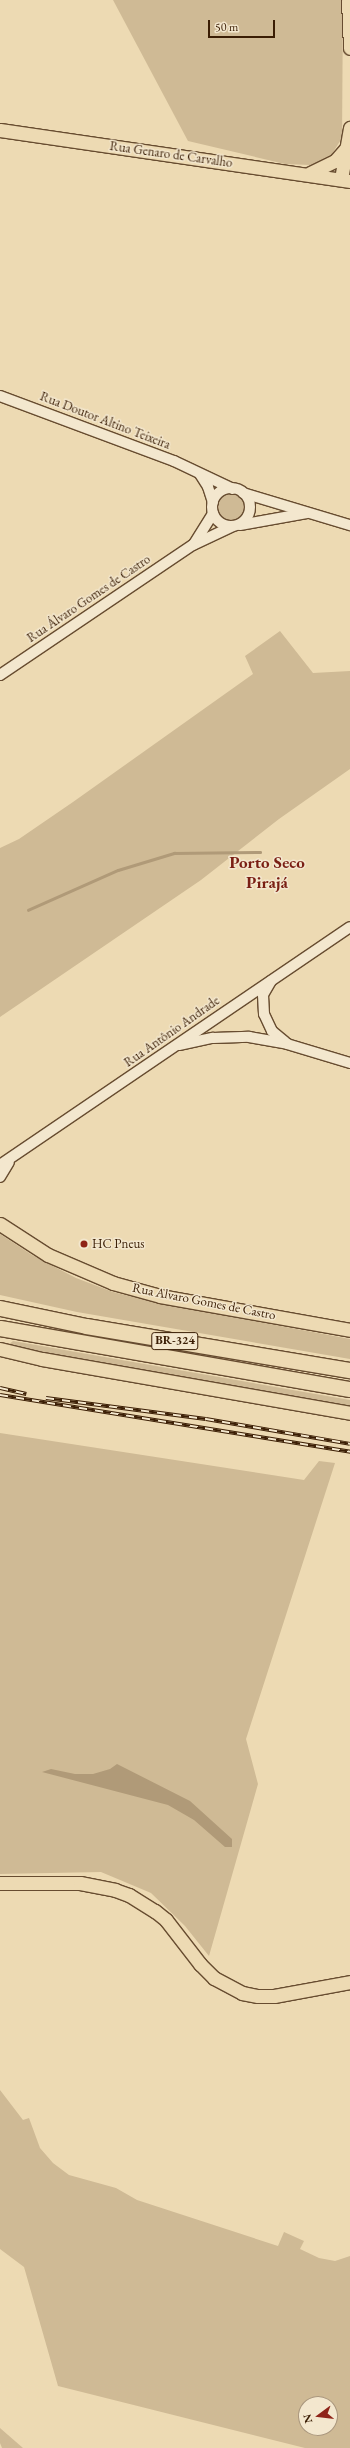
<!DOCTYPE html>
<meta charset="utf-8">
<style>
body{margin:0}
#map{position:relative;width:350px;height:2448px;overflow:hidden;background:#eddab3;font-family:"EB Garamond",serif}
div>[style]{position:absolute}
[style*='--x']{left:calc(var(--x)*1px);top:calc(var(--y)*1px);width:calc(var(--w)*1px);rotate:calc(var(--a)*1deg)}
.green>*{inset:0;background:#cfba95}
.round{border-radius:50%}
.water>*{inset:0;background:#b09a78}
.stream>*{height:2.5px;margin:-1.25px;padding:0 1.25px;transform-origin:1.25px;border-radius:1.25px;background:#b09a78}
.roads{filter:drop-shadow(1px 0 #674c30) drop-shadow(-1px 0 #674c30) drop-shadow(0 1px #674c30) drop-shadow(0 -1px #674c30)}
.minor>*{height:10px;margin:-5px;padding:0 5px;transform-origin:5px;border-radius:5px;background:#f3e7ce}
.minor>.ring{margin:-5px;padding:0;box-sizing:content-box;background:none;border:10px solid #f3e7ce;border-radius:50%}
.major>*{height:13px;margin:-6.5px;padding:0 6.5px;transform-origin:6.5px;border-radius:6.5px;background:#eddab3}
.highway>*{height:15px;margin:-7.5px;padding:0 7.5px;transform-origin:7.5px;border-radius:7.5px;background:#eddab3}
.rail>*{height:4px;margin-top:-2px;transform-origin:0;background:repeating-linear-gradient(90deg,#f3e7ce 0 8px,#3a1d04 0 16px);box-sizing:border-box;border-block:1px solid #3a1d04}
.dots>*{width:11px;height:11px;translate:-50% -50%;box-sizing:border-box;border:2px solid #f3e7ce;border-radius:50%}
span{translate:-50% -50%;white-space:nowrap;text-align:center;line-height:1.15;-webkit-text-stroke:3px #f3e7ce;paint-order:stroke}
.shield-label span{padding:1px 3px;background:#f3e7ce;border:1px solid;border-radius:3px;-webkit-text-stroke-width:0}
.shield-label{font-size:12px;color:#3a1d04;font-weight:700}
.street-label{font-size:13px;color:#3a1d04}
.poi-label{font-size:13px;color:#3a1d04}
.left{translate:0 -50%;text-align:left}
.district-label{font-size:17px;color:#7a1f14;font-weight:700}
.north{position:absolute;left:298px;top:2396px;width:40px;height:40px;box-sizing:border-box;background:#f3e7ce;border:1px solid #a9967d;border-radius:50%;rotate:255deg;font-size:11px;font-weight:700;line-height:16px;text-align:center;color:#3a1d04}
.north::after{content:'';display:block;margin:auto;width:14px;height:18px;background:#8f2418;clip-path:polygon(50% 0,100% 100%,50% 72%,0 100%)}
.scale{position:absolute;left:208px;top:20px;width:67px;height:18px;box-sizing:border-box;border:2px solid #3a1d04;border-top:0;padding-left:5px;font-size:12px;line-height:14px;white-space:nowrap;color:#3a1d04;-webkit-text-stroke:3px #f3e7ce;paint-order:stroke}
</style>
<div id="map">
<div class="green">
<i style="clip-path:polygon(113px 0,343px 0,342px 138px,330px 157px,310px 165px,285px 164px,188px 141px)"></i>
<i class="round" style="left:218px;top:494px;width:26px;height:26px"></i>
<i style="clip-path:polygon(280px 631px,313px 673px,350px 671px,350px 769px,279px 819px,201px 880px,0 1017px,0 848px,19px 839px,73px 802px,253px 674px,245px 656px)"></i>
<i style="clip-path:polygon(0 1234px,32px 1255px,76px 1278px,113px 1292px,154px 1302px,350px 1339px,350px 1359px,77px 1312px,0 1295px)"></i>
<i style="clip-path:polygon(13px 1341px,350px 1400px,350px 1407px,54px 1356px,0 1344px,8px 1345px)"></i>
<i style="clip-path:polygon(0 1433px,304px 1480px,319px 1461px,335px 1463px,246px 1739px,258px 1784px,209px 1956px,185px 1926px,151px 1893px,101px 1872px,0 1874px)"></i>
<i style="clip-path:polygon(evenodd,0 2090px,23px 2120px,29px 2118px,40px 2148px,53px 2163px,69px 2175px,116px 2188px,137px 2200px,278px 2246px,284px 2232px,304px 2241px,300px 2249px,319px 2258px,335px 2261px,350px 2256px,350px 2448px,305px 2448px,58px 2386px,24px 2267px,0 2249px,0 2090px,306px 2404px,330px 2404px,330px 2428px,306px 2428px,306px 2404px)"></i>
<i style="clip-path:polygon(0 2428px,23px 2448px,2px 2448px,0 2443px)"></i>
</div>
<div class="water">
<i style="clip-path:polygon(117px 1764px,190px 1801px,232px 1839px,232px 1847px,225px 1847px,194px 1820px,168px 1805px,42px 1772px,51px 1769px,75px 1774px,93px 1774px,110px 1769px)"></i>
</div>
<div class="stream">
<i style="--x:28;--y:910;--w:98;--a:-24"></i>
<i style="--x:118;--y:870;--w:59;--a:-16.9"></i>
<i style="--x:174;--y:853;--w:86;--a:-0.7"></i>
</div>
<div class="roads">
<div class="minor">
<i style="--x:0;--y:396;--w:186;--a:20.5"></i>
<i style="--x:174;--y:461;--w:65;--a:25.4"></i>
<i style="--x:200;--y:474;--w:15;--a:58"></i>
<i style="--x:208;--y:487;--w:16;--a:72"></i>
<i class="ring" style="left:212px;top:488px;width:28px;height:28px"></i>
<i style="--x:243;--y:493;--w:112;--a:16.7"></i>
<i style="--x:240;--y:525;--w:68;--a:-10.2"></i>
<i style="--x:194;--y:544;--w:36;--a:-58"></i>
<i style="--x:0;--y:675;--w:233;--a:-34"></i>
<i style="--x:193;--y:545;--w:44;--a:-25.4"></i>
<i style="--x:271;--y:981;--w:16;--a:120"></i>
<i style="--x:263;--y:995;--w:19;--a:87"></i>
<i style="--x:264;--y:1014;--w:19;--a:65"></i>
<i style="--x:272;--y:1031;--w:17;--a:40"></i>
<i style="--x:179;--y:1045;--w:35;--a:-12"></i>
<i style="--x:213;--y:1038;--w:36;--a:-2"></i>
<i style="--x:249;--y:1037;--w:39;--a:10"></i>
<i style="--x:287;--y:1044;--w:66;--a:16.8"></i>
<i style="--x:0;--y:1165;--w:423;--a:-34.2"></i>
<i style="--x:0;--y:1177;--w:17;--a:-59"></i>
</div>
<div class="major">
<i style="--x:348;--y:0;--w:48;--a:87.6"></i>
<i style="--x:0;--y:130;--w:354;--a:8.3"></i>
<i style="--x:310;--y:173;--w:28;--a:-26"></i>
<i style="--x:335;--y:161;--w:18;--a:-49"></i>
<i style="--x:341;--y:179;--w:52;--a:-80"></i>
<i style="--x:0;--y:1224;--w:57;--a:32.9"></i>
<i style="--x:48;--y:1255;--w:71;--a:23.3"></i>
<i style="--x:113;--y:1283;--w:49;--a:15.5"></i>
<i style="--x:160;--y:1296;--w:193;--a:10.1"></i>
<i style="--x:0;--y:1349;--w:43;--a:13.4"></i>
<i style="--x:42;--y:1359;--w:313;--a:9.9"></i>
<i style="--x:0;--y:1883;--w:80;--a:0"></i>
<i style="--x:80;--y:1883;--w:36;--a:11"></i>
<i style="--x:115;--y:1890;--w:15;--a:20"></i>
<i style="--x:129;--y:1895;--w:31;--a:32"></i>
<i style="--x:155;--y:1911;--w:14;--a:39"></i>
<i style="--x:166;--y:1920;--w:56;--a:52.3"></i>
<i style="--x:200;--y:1964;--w:20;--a:45"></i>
<i style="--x:214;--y:1978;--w:32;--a:28"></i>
<i style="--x:242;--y:1993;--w:16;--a:11"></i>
<i style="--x:258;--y:1996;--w:16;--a:0"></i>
<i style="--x:274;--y:1996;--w:77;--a:-10.4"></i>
</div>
<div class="highway">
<i style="--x:0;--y:1308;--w:88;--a:11.8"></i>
<i style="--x:86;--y:1326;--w:268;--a:9.5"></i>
<i style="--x:0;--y:1328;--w:355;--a:9.9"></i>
</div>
</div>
<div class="rail">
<i style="--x:0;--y:1388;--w:27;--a:13"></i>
<i style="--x:0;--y:1395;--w:355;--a:9.2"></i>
<i style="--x:46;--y:1398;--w:161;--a:7.5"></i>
<i style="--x:206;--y:1419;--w:146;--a:9.8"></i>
</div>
<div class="dots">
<i style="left:84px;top:1244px;background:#8f2418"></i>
</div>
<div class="shield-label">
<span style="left:175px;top:1341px">BR-324</span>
</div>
<div class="street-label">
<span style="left:171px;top:155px;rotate:8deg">Rua Genaro de Carvalho</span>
<span style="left:105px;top:421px;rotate:21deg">Rua Doutor Altino Teixeira</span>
<span style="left:89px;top:599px;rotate:-34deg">Rua Álvaro Gomes de Castro</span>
<span style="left:172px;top:1032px;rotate:-35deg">Rua Antônio Andrade</span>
<span style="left:204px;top:1302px;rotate:11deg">Rua Alvaro Gomes de Castro</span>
</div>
<div class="poi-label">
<span class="left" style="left:92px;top:1244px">HC Pneus</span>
</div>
<div class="district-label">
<span style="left:267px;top:873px">Porto Seco<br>Pirajá</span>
</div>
<div class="north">N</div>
<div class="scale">50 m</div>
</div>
